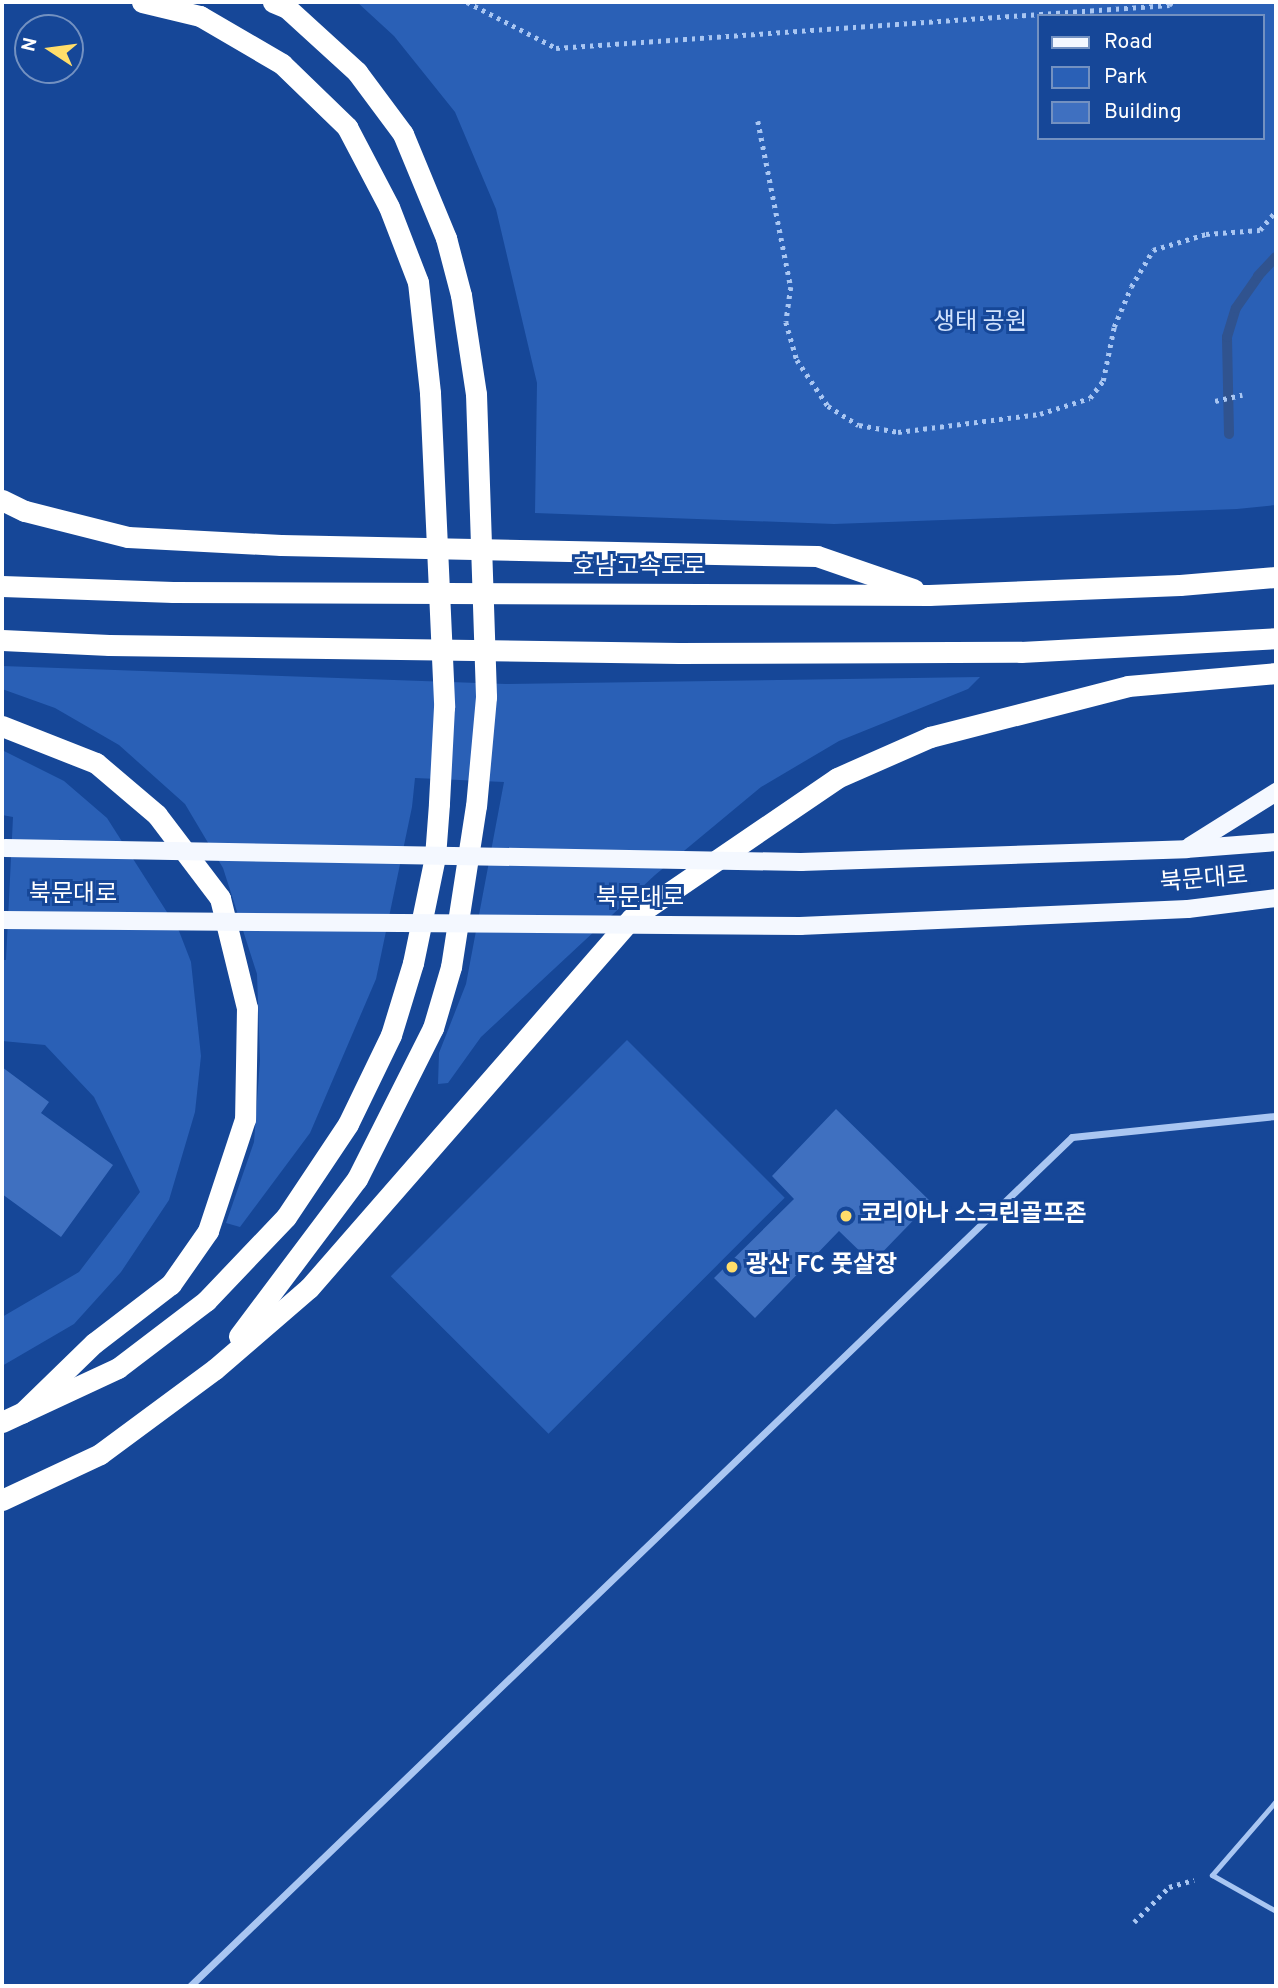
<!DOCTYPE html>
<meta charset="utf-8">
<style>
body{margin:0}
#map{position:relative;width:1278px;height:1988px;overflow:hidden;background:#164798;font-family:Overpass,"Noto Sans KR",sans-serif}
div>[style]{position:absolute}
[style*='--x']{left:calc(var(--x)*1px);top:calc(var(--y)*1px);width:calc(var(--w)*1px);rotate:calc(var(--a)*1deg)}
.green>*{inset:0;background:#2a60b6;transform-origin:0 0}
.stream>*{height:10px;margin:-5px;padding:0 5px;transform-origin:5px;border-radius:5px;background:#30538f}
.building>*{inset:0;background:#3f70c0}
.path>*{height:4.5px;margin-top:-2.25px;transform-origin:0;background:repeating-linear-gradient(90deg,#a9c6f2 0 3.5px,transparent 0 8.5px)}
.lane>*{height:5px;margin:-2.5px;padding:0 2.5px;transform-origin:2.5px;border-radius:2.5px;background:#a9c6f2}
.street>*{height:7px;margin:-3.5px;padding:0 3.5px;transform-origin:3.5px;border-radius:3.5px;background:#a9c6f2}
.primary>*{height:18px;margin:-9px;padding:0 9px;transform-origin:9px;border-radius:9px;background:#f4f8ff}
.highway>*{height:21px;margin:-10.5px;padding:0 10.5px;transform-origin:10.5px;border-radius:10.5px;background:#fff}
.primary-bridge>*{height:18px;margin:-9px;padding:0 9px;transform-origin:9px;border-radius:9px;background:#f4f8ff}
.highway-bridge>*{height:21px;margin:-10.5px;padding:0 10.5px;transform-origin:10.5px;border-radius:10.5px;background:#fff}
.dots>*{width:19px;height:19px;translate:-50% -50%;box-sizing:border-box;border:4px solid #164798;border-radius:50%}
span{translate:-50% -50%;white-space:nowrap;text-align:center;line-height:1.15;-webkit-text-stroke:6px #164798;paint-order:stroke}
.park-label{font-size:24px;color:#d1e2fc}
.street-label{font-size:24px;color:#fff}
.poi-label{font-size:24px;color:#fff;font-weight:700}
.left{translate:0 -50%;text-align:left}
.frame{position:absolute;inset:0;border:4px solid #fff;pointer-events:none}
.legend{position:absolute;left:1037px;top:14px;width:228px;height:126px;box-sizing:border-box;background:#164798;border:2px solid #7391c1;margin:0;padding:9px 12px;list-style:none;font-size:21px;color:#fff}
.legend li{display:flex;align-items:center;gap:14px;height:35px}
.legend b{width:35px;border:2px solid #7391c1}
.north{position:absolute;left:14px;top:14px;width:70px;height:70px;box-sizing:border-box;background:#164798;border:2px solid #7391c1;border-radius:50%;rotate:283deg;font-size:19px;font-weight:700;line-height:28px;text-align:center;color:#fff}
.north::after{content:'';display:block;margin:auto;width:24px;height:32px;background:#ffdd6a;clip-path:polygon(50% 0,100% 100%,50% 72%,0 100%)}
</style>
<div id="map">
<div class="green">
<i style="clip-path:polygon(evenodd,357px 2px,1276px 2px,1276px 505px,1237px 509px,834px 524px,535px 513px,537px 383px,496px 209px,455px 112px,394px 36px,357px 2px,1038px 16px,1262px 16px,1262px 138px,1038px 138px,1038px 16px)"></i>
<i style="clip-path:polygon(2px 666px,506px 684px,980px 677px,968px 689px,839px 741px,761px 787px,655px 875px,481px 1037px,448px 1083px,438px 1084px,439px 1053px,466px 984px,504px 782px,415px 778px,412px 807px,376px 979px,310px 1133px,240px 1227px,226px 1223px,254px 1142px,260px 1060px,257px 974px,223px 868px,185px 804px,119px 745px,55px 708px,2px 689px)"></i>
<i style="clip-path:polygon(2px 750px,64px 781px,107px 818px,179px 931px,191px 962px,201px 1056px,195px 1112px,169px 1200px,121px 1272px,74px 1324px,2px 1366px,2px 1317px,79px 1272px,140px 1192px,94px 1097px,45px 1045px,2px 1041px,2px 960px,6px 960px,13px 817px,2px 815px)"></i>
<i style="left:627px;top:1040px;width:223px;height:334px;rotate:45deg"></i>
</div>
<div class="stream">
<i style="--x:1229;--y:434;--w:97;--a:-91.2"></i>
<i style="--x:1227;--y:337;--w:30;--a:-73"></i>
<i style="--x:1236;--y:308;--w:39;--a:-55"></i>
<i style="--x:1258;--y:276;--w:26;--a:-47"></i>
</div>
<div class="building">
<i style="clip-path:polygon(2px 1067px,49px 1102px,41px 1113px,113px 1165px,61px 1237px,2px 1194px)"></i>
<i style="clip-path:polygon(836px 1109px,931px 1202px,872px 1263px,839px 1231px,755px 1318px,714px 1278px,794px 1199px,772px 1176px)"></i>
</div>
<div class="path">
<i style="--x:467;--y:2;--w:100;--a:27.3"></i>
<i style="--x:556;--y:48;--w:615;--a:-4.01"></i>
<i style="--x:1169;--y:5;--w:4;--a:-45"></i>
<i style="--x:758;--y:121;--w:169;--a:78.8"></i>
<i style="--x:791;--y:287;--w:35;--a:98"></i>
<i style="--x:786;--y:322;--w:40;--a:74"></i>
<i style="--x:797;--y:360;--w:55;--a:56"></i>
<i style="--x:828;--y:406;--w:36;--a:32"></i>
<i style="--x:859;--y:425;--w:40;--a:10"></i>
<i style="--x:898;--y:432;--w:143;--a:-7.2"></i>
<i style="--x:1040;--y:414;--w:52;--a:-17.7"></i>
<i style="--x:1090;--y:398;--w:21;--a:-53"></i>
<i style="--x:1103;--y:381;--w:55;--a:-78.5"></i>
<i style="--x:1114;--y:327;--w:43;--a:-67"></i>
<i style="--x:1131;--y:287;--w:43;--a:-59.3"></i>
<i style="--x:1153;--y:250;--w:55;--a:-16.8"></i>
<i style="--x:1206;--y:234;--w:54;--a:-4.2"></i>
<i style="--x:1260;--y:230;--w:25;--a:-50"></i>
<i style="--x:1215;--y:401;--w:28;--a:-13"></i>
<i style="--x:1134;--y:1922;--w:49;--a:-45"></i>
<i style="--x:1169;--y:1887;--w:26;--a:-16"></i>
</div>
<div class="lane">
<i style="--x:1276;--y:1801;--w:98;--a:130.9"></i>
<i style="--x:1212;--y:1875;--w:73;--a:29.4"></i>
</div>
<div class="street">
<i style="--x:190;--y:1986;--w:1224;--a:-43.91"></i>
<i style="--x:1072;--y:1137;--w:205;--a:-5.9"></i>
</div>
<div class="primary">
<i style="--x:1190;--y:846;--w:102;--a:-32.1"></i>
<i style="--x:801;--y:862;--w:385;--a:-1.9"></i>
<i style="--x:1186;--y:849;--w:90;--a:-4.4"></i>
<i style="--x:800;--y:926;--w:388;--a:-2.5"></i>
<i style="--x:1188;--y:909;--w:89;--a:-7.1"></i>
</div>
<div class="highway">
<i style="--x:142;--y:2;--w:60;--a:13.6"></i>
<i style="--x:200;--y:16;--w:95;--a:30.3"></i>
<i style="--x:282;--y:64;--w:91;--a:44.1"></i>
<i style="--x:347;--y:127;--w:90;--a:62.3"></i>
<i style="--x:389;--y:207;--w:80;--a:68.9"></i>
<i style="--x:418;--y:282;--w:112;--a:83.8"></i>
<i style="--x:273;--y:2;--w:15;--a:23"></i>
<i style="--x:287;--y:8;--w:95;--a:42.4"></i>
<i style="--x:357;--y:72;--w:77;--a:53.4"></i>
<i style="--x:403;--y:134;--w:113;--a:67.5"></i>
<i style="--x:446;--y:238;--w:59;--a:75.3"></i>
<i style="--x:461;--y:295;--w:100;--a:81.4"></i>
<i style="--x:2;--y:500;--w:25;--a:26"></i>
<i style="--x:25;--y:511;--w:106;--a:14.2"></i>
<i style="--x:128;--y:537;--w:153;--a:3"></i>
<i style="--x:281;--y:545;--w:536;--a:1.18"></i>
<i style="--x:817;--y:556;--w:102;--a:19"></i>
<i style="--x:2;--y:586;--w:171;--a:2"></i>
<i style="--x:173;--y:592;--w:756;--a:0.23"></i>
<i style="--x:929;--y:595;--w:251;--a:-2.3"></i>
<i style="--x:1180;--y:585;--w:96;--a:-4.8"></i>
<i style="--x:2;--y:640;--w:107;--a:2.7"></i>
<i style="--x:109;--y:645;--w:570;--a:0.8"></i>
<i style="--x:679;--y:653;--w:342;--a:-0.2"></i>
<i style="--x:1021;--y:652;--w:255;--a:-3.1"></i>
<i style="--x:2;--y:726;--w:101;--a:21.5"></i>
<i style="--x:96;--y:763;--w:80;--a:40.4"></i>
<i style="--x:157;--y:815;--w:104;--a:52.8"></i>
<i style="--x:220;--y:898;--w:113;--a:76.2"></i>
<i style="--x:247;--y:1008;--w:111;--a:91"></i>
<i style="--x:245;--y:1119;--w:118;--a:108.3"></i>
<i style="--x:208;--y:1231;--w:65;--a:124.9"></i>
<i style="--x:171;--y:1284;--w:97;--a:142.5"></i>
<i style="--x:94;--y:1343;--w:100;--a:135.8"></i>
<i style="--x:239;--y:1336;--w:196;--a:-53.1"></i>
<i style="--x:357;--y:1179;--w:169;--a:-63.3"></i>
<i style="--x:433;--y:1028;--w:64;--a:-73.6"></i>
<i style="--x:451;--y:967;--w:163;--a:-81.2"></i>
<i style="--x:2;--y:1422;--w:128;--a:-25"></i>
<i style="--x:118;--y:1368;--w:111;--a:-37.3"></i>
<i style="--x:206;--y:1301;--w:116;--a:-46.4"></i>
<i style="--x:286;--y:1217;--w:112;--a:-56.3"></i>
<i style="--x:348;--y:1124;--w:99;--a:-64.2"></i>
<i style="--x:391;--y:1035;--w:75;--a:-73"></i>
<i style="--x:413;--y:963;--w:108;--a:-78.3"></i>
<i style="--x:435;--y:857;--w:53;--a:-85.7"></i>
<i style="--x:2;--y:1500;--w:108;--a:-25.1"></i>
<i style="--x:100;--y:1454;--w:143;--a:-36.5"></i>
<i style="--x:215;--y:1369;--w:124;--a:-40.8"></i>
<i style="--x:309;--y:1288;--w:491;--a:-48.9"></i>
<i style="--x:632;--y:918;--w:248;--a:-34.3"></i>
<i style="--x:837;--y:778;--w:102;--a:-23.8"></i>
<i style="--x:930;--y:737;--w:204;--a:-14.4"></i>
<i style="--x:1128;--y:686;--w:149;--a:-5"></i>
</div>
<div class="primary-bridge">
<i style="--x:5;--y:848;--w:796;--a:1.01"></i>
<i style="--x:2;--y:920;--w:798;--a:0.43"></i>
</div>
<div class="highway-bridge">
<i style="--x:430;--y:393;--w:314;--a:87.4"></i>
<i style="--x:444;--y:707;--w:97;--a:93"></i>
<i style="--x:476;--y:394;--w:303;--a:88.1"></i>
<i style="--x:486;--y:697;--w:109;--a:95.2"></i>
</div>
<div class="dots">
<i style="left:846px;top:1216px;background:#ffdd6a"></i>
<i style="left:732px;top:1267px;background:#ffdd6a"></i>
</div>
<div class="park-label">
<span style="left:980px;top:324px">생태 공원</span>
</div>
<div class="street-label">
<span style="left:639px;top:569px">호남고속도로</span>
<span style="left:1204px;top:881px;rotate:-5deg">북문대로</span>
<span style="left:73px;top:896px">북문대로</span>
<span style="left:640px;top:900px">북문대로</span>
</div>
<div class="poi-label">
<span class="left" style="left:860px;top:1216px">코리아나 스크린골프존</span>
<span class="left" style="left:746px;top:1267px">광산 FC 풋살장</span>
</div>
<div class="frame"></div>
<ul class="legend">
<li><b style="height:9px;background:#f4f8ff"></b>Road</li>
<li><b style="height:19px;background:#2a60b6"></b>Park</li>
<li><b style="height:19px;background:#3f70c0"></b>Building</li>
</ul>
<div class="north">N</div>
</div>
